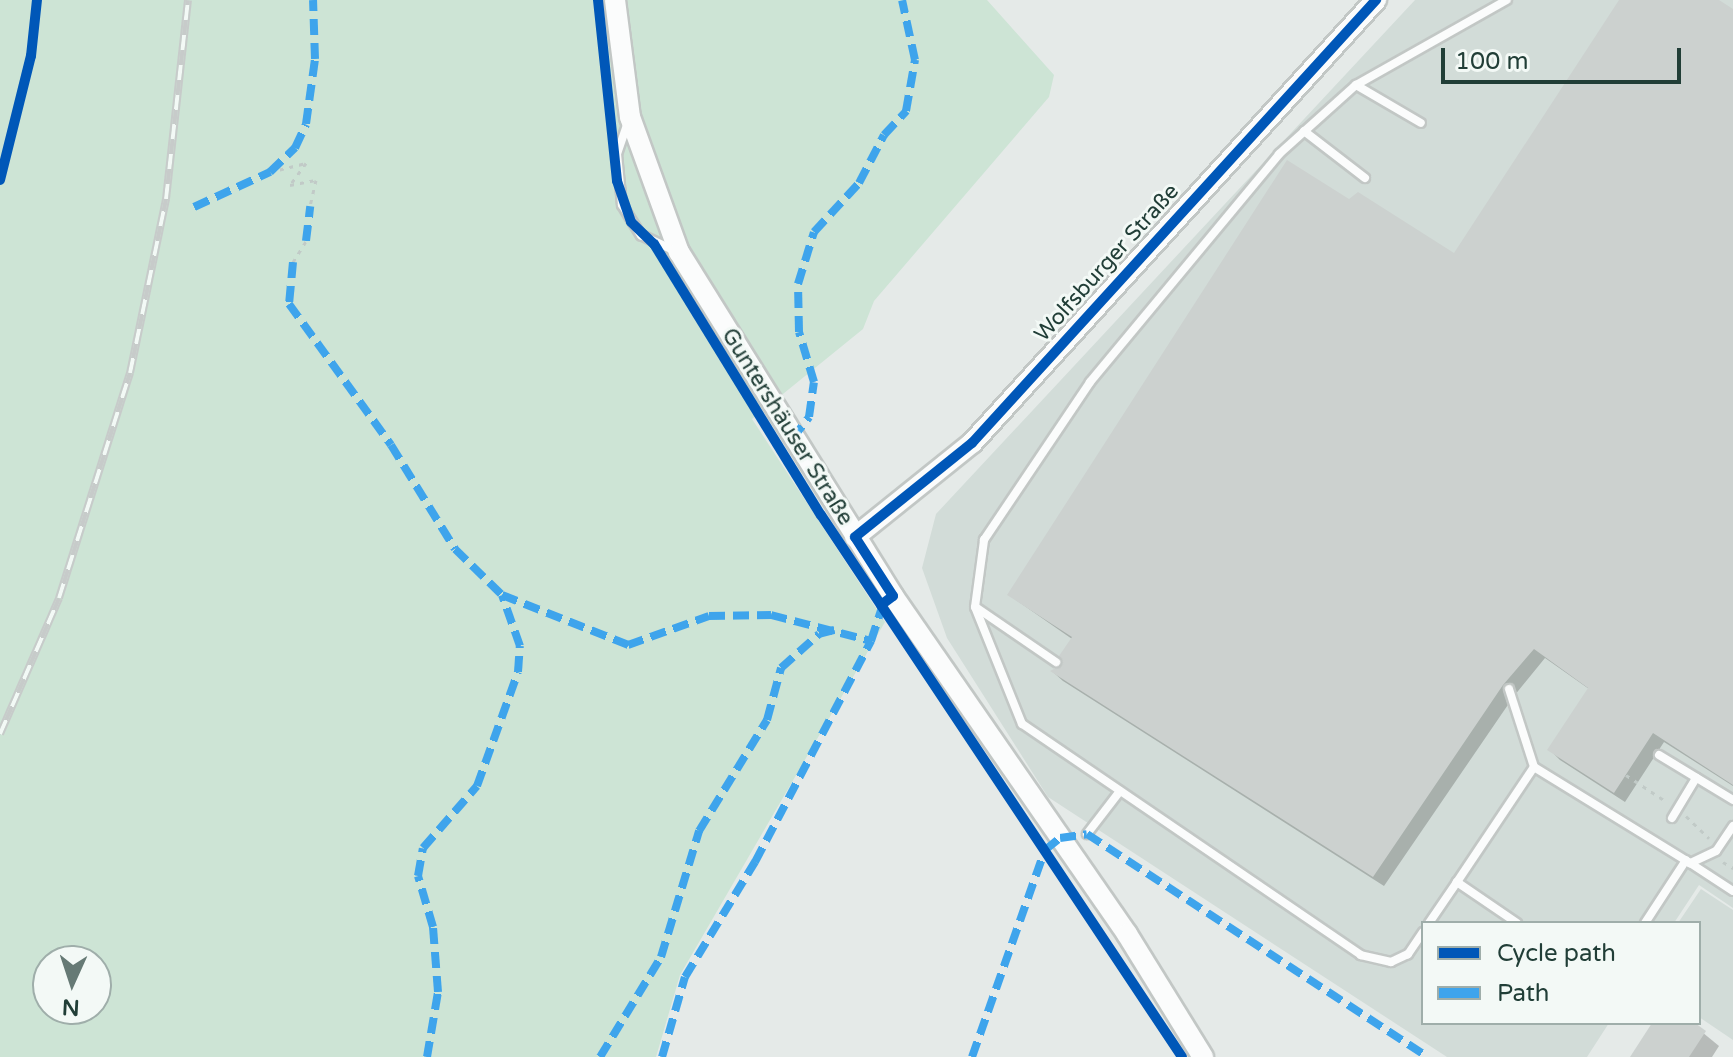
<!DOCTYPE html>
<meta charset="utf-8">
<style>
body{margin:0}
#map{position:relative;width:1733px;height:1057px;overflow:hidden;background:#e5eae8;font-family:"Varela Round",sans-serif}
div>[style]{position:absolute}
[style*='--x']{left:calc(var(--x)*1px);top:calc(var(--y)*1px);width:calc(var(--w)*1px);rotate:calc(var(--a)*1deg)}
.built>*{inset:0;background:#d2dcd8}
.green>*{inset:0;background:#cde4d5}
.shadow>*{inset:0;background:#0003}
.building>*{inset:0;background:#ccd1cf}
.path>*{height:3px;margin-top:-1.5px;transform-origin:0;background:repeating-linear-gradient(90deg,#c1cac7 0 4px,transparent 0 10px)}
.roads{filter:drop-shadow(2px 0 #c2c7c5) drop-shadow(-2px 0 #c2c7c5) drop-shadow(0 2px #c2c7c5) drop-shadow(0 -2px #c2c7c5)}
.service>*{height:8px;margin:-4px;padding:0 4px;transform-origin:4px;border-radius:4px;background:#fbfcfc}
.tertiary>*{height:20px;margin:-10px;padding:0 10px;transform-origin:10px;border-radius:10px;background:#fbfcfc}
.rail>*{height:8px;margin-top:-4px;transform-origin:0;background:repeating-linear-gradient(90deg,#f3f9f6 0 15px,#c7cbca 0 30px);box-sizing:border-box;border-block:2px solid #c7cbca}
.quiet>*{height:8px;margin-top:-4px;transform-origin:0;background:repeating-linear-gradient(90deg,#3ea4ec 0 16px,transparent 0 24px)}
.cycleway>*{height:10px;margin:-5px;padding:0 5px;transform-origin:5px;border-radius:5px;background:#0057b8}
span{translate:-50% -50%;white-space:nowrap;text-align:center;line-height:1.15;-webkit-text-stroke:6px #f3f9f6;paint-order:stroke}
.street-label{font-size:22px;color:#213e37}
.legend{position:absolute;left:1421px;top:921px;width:280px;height:104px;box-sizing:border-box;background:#f3f9f6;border:2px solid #9faeaa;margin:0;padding:10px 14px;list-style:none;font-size:24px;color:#213e37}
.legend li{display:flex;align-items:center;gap:16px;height:40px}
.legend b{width:40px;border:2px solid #9faeaa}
.north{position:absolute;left:32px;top:945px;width:80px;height:80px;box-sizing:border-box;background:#f3f9f6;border:2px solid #9faeaa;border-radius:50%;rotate:183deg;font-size:22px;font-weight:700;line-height:32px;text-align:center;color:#213e37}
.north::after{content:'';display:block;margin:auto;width:28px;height:36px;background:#667a75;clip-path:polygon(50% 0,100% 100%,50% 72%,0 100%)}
.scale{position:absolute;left:1441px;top:48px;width:240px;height:36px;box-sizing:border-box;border:4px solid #213e37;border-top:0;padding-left:10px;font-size:24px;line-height:28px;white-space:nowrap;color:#213e37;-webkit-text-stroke:6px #f3f9f6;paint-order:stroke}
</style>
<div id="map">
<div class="built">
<i style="clip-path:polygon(1415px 0,1733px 0,1733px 908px,1699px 885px,1674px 923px,1423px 923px,1423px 1023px,1609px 1023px,1587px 1057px,1447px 1057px,1048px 797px,947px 638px,922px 568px,936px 514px)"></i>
<i style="clip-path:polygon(1701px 889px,1733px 910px,1733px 1040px,1699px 1017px,1699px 923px,1678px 923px)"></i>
</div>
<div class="green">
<i style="clip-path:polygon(evenodd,0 0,987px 0,1054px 75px,1049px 97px,874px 301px,863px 329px,752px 419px,885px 622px,680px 975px,656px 1057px,0 1057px,0 0,48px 961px,96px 961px,96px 1009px,48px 1009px,48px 961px)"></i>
</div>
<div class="shadow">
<i style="clip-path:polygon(1622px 0,1715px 0,1733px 12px,1733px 786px,1664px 742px,1625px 802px,1560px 760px,1550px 750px,1589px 689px,1545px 658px,1514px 696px,1384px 886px,1063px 681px,1053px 672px,1065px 666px,1072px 639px,1009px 595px,1349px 202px,1455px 256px)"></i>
<i style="clip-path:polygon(1655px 1023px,1691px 1023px,1719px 1046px,1712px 1057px,1632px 1057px)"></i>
</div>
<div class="building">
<i style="clip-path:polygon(1619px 0,1719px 0,1733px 9px,1733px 785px,1653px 733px,1614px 793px,1547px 750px,1588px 688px,1534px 649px,1503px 685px,1373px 877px,1050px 671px,1062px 665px,1059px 656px,1072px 637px,1007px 595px,1287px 160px,1349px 199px,1358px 192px,1454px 253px)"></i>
<i style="clip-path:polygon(1652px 1023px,1695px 1023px,1706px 1031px,1689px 1057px,1630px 1057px)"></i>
</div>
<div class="path">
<i style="--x:270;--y:172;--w:37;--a:-14"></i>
<i style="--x:306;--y:163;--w:27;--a:126"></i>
<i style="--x:290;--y:185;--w:26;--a:-11"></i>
<i style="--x:316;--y:180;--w:27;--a:103"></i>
<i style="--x:293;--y:262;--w:25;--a:-58"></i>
<i style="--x:1626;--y:775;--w:49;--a:33.4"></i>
<i style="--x:1686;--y:816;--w:32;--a:44"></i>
<i style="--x:1723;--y:862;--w:12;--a:31"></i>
</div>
<div class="roads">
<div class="service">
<i style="--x:1356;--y:85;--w:75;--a:30.3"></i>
<i style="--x:627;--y:125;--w:31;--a:109"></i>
<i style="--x:617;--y:154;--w:51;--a:84.4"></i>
<i style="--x:622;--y:205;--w:36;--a:58"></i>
<i style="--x:641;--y:235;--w:40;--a:25"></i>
<i style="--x:1304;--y:131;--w:77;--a:37.6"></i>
<i style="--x:977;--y:608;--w:96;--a:34.4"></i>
<i style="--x:1509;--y:689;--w:82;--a:72.2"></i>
<i style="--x:1659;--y:755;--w:87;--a:31.3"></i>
<i style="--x:1672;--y:818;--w:47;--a:-59"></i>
<i style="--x:1733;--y:826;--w:30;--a:124"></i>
<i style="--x:1716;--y:851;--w:29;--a:155"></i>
<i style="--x:1690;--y:863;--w:51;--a:33.1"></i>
<i style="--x:1087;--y:834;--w:54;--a:-52.5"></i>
<i style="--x:1429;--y:923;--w:50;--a:-55.7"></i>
<i style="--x:1517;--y:923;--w:73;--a:-145.7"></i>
<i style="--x:1457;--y:882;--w:138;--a:-56.2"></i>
<i style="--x:1534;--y:767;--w:183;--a:31.6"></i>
<i style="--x:1645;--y:923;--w:75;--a:-56.9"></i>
<i style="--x:1423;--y:932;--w:27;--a:124"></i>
<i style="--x:1408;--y:954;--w:19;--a:155"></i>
<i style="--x:1391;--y:962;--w:31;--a:-167"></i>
<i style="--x:1361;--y:955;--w:410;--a:-145.7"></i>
<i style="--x:1022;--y:724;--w:126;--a:-111.9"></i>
<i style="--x:975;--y:607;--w:68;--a:-82.3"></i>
<i style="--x:984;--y:540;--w:190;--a:-56.1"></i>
<i style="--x:1090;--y:382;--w:296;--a:-50.3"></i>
<i style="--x:1279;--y:154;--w:103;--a:-41.9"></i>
<i style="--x:1356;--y:85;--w:173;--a:-29.4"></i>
</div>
<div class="tertiary">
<i style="--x:615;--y:0;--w:118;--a:82.7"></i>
<i style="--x:630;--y:117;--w:144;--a:70.1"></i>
<i style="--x:679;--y:252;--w:405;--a:58.1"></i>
<i style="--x:893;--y:596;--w:411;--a:55.3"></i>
<i style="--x:1127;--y:934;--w:145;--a:58.3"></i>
<i style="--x:855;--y:537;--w:150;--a:-38.8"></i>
<i style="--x:972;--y:443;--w:600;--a:-47.64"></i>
</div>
</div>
<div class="rail">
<i style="--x:0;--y:734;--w:148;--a:-66.5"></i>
<i style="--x:59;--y:598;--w:236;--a:-72.5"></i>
<i style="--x:130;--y:373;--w:178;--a:-78.3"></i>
<i style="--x:166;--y:199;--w:200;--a:-83.7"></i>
</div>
<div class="quiet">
<i style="--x:194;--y:207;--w:84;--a:-24.7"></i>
<i style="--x:270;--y:172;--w:35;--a:-44"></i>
<i style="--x:295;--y:148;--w:26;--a:-65"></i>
<i style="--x:306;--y:124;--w:66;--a:-82.1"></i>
<i style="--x:315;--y:59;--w:59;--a:-91.9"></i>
<i style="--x:306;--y:241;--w:35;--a:-83"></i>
<i style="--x:293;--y:262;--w:42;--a:95.4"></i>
<i style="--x:289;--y:304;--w:174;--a:54.1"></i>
<i style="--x:391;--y:445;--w:122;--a:58.4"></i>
<i style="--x:455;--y:549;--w:66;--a:44.4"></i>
<i style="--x:502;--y:595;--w:136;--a:21.6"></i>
<i style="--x:628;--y:645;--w:86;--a:-19.7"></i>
<i style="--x:709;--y:616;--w:62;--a:-0.9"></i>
<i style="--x:771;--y:615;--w:103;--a:14.6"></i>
<i style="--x:792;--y:439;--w:28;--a:-52"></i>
<i style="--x:809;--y:417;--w:35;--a:-82"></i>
<i style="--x:814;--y:382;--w:52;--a:-106.7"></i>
<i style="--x:799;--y:332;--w:48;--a:-91.2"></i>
<i style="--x:798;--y:284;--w:54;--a:-72.9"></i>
<i style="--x:814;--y:232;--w:67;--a:-47.4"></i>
<i style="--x:859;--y:183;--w:54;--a:-62.5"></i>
<i style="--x:884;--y:135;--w:33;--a:-47"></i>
<i style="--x:906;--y:111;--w:52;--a:-80"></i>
<i style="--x:915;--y:60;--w:61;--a:-102.2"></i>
<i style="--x:427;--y:1057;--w:66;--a:-80.4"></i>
<i style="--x:438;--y:992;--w:65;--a:-94.4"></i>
<i style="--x:433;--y:927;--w:53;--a:-106.4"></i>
<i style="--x:418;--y:876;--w:28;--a:-80"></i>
<i style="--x:423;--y:848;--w:82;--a:-48.9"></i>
<i style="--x:477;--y:786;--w:121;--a:-70.2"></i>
<i style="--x:518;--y:672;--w:26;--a:-86"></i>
<i style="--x:520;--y:646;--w:54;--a:-109.4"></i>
<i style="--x:600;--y:1057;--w:117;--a:-58.6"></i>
<i style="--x:661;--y:957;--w:132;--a:-73.2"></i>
<i style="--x:699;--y:831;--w:130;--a:-58.5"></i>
<i style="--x:767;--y:720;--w:54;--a:-74.9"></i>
<i style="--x:781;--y:668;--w:51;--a:-41.8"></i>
<i style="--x:819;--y:634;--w:16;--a:-15"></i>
<i style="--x:662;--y:1057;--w:83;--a:-74"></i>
<i style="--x:685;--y:977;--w:135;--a:-58.7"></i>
<i style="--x:755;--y:862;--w:250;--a:-62.3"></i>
<i style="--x:871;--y:641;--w:40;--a:-72"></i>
<i style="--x:972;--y:1057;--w:219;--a:-70.6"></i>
<i style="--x:1045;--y:850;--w:19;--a:-39"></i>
<i style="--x:1060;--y:838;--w:27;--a:-8"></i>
<i style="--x:1087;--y:834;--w:407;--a:33.2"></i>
</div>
<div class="cycleway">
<i style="--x:598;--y:0;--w:182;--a:84"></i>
<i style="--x:617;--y:181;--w:43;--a:71.1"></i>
<i style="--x:631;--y:222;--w:32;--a:44"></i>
<i style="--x:654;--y:244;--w:318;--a:58.4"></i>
<i style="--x:821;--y:515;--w:651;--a:56.33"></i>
<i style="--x:0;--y:180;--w:128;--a:-76"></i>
<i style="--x:31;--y:56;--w:56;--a:-83.9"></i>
<i style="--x:881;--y:605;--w:15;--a:-37"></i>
<i style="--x:893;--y:596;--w:70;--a:-122.8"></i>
<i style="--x:855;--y:537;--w:150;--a:-38.8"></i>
<i style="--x:972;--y:443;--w:600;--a:-47.64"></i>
</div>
<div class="street-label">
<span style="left:1107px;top:263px;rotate:-48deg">Wolfsburger Straße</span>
<span style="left:787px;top:427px;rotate:58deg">Guntershäuser Straße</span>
</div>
<ul class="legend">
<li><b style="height:10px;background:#0057b8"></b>Cycle path</li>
<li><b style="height:10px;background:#3ea4ec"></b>Path</li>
</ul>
<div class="north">N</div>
<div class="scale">100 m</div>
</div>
